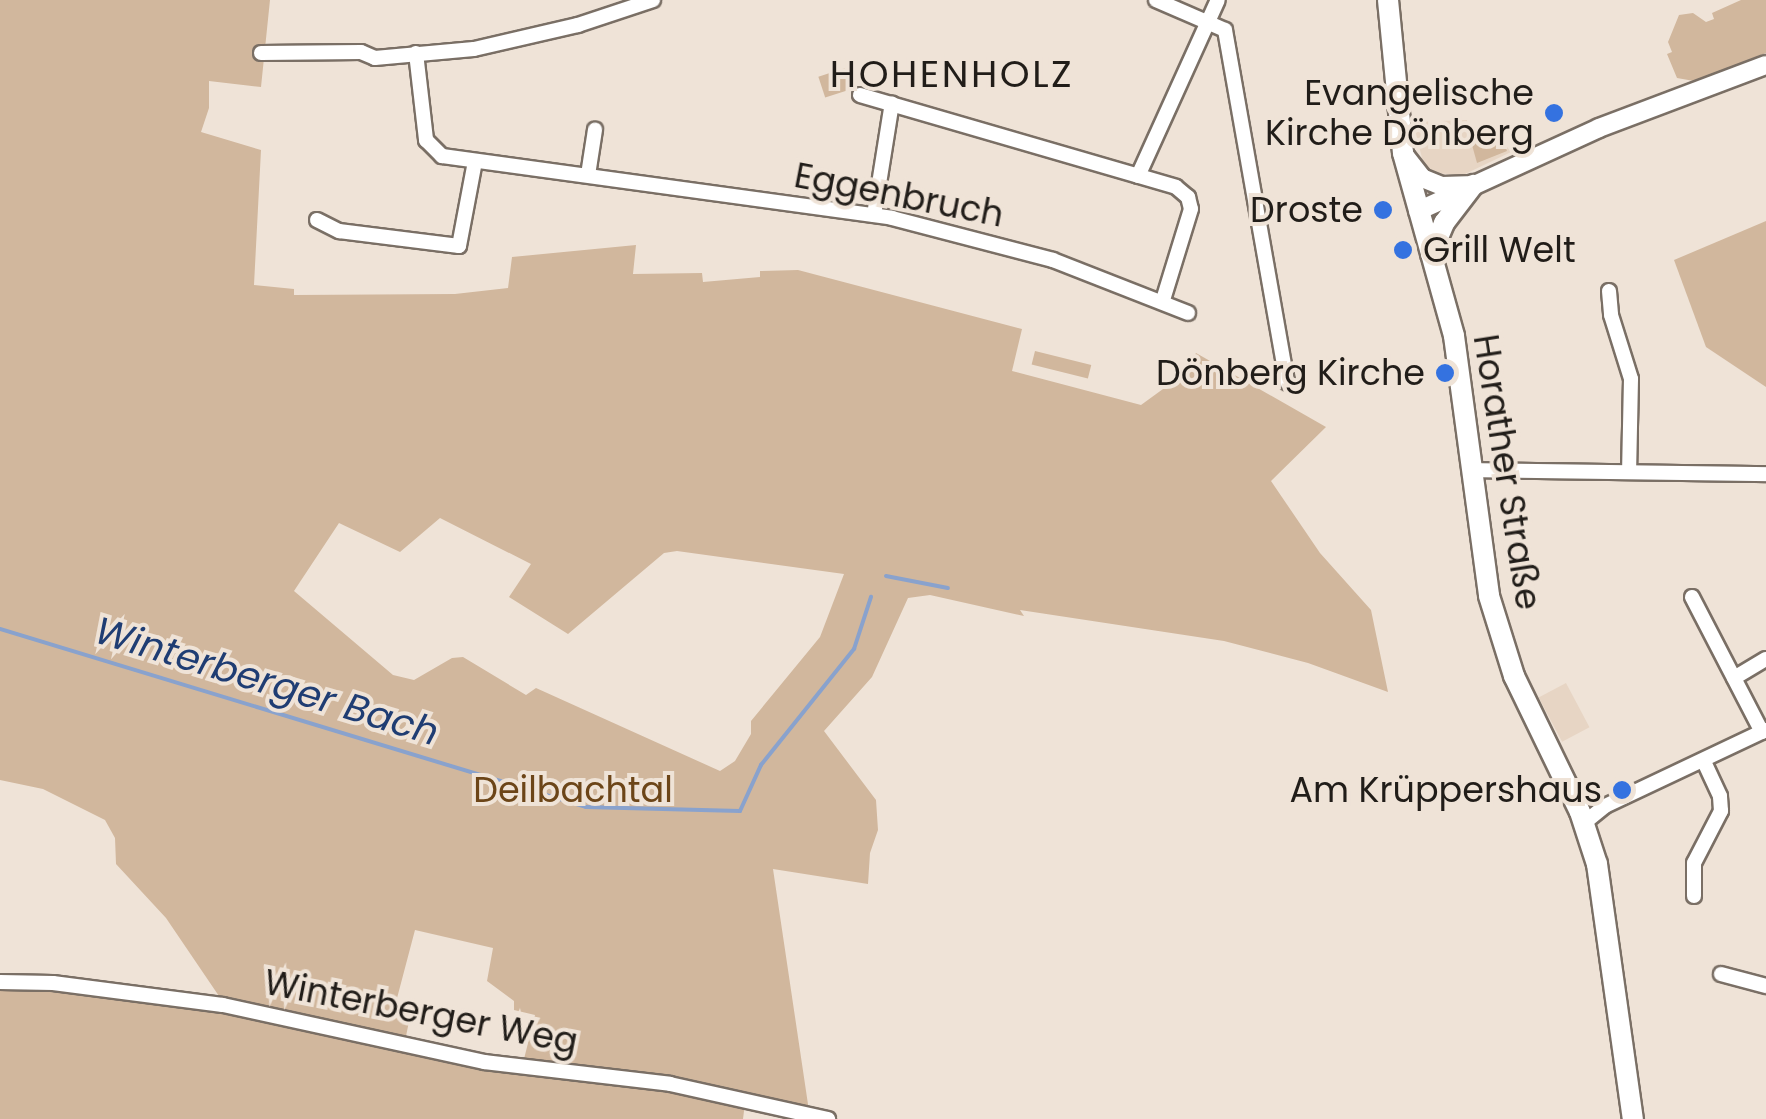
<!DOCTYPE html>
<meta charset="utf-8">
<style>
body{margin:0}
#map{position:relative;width:1766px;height:1119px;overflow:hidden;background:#efe3d7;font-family:Poppins,sans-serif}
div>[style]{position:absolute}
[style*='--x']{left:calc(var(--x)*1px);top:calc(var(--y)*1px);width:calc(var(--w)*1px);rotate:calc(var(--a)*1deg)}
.built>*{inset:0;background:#e7d5c4;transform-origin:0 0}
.green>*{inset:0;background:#d1b79d;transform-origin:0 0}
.stream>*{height:4px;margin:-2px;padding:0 2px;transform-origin:2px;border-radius:2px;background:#89a2cd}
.roads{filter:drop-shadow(2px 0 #7a6f65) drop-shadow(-2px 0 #7a6f65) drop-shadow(0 2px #7a6f65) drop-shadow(0 -2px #7a6f65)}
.minor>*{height:14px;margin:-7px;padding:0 7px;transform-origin:7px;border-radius:7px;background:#fff}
.tertiary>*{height:18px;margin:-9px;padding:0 9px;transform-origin:9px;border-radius:9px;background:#fff}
.secondary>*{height:20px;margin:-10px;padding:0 10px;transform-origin:10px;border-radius:10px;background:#fff}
.dots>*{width:28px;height:28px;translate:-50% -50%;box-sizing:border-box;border:5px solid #efe3d7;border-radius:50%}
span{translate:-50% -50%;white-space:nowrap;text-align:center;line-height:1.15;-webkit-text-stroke:8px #efe3d7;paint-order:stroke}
.poi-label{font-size:35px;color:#211d19}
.right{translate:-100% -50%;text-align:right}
.left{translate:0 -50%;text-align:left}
.street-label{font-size:35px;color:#211d19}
.park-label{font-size:35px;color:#6c4518}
.neighbourhood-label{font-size:38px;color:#211d19;letter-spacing:2.5px}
.water-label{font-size:38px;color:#1f3d73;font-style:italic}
</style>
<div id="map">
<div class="built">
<i style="clip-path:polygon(1467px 120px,1468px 132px,1493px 129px,1511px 152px,1463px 175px,1434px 173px,1423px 162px,1413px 122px)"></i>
<i style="left:1566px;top:683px;width:50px;height:31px;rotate:62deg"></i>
</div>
<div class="green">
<i style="clip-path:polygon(evenodd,0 0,270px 0,261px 87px,209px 81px,209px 108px,201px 132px,261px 150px,254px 285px,294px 289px,294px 295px,455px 294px,508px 288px,512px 257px,636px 245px,633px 274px,702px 273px,703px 282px,760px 277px,760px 271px,798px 270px,1022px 329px,1012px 371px,1141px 405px,1185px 373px,1196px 353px,1326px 427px,1271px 481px,1320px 553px,1371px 610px,1388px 692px,1308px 663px,1224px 641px,1020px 610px,1024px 616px,930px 595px,908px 598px,872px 677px,824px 731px,876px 800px,878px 830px,870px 853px,868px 884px,773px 869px,809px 1111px,523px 1063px,535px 1015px,514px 1010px,514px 1001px,487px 981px,493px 948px,415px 930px,396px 1002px,412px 1007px,405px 1041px,223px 1002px,166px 918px,116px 864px,115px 838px,105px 820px,43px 789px,0 780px,0 0,440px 518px,531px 564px,509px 597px,568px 634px,664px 553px,677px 551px,844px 574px,820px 637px,751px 721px,751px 734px,735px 761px,720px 771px,536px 688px,526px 695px,463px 657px,452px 658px,414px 680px,393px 675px,294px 591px,339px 523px,400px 552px,440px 518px)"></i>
<i style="clip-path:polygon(1741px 0,1766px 0,1766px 53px,1694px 81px,1677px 78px,1667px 54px,1672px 52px,1668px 42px,1679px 15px,1693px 13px,1706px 22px,1714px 19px,1712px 13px)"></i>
<i style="left:845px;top:68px;width:22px;height:28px;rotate:72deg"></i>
<i style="clip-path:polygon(1500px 132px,1507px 151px,1477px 163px,1469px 134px)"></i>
<i style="clip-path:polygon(1766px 221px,1766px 387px,1706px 347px,1674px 260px)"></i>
<i style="left:1035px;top:351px;width:58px;height:14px;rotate:14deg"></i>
<i style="clip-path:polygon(0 986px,51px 987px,228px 1011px,668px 1088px,745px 1103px,743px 1119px,0 1119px)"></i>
</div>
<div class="stream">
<i style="--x:886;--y:576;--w:63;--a:11"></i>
<i style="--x:0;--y:629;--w:612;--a:16.9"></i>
<i style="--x:586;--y:807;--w:154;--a:1.5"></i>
<i style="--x:740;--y:811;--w:51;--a:-65.5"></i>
<i style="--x:761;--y:765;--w:149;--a:-51.3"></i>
<i style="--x:854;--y:649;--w:55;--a:-71.9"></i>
</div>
<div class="roads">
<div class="minor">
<i style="--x:1156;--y:0;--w:75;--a:23.5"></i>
<i style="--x:1225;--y:30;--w:358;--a:80"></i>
<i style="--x:261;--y:53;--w:100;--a:-0.6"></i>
<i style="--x:361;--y:52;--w:15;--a:23"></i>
<i style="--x:375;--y:58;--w:99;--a:-5.2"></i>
<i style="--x:474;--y:49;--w:107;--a:-13"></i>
<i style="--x:578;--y:25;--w:79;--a:-18.4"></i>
<i style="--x:416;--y:53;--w:88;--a:83.4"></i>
<i style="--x:426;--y:140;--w:23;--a:45"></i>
<i style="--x:442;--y:156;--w:454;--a:7.8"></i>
<i style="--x:892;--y:218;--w:166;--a:14.6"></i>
<i style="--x:1053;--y:260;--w:145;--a:21.4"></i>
<i style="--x:860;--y:95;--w:329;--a:16.2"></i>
<i style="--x:1176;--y:187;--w:16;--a:40"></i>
<i style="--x:1188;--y:197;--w:12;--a:76"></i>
<i style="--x:1191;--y:209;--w:95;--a:107.1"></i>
<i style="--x:588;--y:175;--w:46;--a:-81.2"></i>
<i style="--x:1138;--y:176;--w:193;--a:-65.6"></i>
<i style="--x:874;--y:215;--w:113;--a:-80.9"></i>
<i style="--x:317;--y:220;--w:25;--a:27"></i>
<i style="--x:339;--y:231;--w:121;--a:7.1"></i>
<i style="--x:459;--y:246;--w:86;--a:-79.3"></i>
<i style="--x:1609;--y:291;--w:24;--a:85"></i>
<i style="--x:1611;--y:315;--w:67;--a:72.6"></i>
<i style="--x:1631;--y:379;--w:93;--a:91.2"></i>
<i style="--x:1471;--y:470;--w:295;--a:0.8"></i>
<i style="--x:1692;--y:597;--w:152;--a:62.6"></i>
<i style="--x:1734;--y:678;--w:37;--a:-31"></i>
<i style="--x:1584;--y:823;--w:27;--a:-39"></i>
<i style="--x:1605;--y:806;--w:178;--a:-25.3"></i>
<i style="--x:1694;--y:896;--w:33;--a:-90"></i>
<i style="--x:1694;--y:863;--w:59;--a:-62.6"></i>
<i style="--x:1721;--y:811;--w:15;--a:-94"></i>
<i style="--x:1720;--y:796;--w:38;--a:-115"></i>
<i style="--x:1721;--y:974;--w:47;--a:14.9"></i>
<i style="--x:0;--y:982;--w:53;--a:1.1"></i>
<i style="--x:53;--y:983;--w:171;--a:7.4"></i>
<i style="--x:223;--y:1005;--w:267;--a:12.3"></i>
<i style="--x:484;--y:1062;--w:187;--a:6.7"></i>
<i style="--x:670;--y:1084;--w:162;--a:12.5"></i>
</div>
<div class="tertiary">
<i style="--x:1405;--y:156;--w:28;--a:52"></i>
<i style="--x:1422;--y:178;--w:22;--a:22"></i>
<i style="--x:1442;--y:186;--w:25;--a:-2"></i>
<i style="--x:1418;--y:211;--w:199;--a:-24.6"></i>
<i style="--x:1599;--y:128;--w:178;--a:-20.7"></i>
</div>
<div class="secondary">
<i style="--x:1388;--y:0;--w:154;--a:84.4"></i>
<i style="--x:1403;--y:153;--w:190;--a:74.4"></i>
<i style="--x:1454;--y:336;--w:262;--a:82.3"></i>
<i style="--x:1489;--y:596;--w:84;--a:72.6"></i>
<i style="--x:1514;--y:676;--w:151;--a:64.1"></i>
<i style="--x:1580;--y:812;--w:55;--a:71.9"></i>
<i style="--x:1597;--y:864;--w:258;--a:82"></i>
<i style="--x:1431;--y:254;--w:34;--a:-67"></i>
<i style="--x:1444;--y:223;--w:48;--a:-52.7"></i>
</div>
</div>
<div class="dots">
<i style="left:1554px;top:113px;background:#3472e0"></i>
<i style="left:1383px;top:210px;background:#3472e0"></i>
<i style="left:1403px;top:250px;background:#3472e0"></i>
<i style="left:1445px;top:373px;background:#3472e0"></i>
<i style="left:1622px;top:790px;background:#3472e0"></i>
</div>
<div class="poi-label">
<span class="right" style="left:1534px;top:113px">Evangelische<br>Kirche Dönberg</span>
<span class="right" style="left:1363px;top:210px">Droste</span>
<span class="left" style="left:1423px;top:250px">Grill Welt</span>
<span class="right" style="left:1425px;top:373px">Dönberg Kirche</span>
<span class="right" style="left:1602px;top:790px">Am Krüppershaus</span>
</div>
<div class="street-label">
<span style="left:899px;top:195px;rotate:11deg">Eggenbruch</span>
<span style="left:1507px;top:472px;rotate:81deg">Horather Straße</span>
<span style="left:421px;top:1012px;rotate:11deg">Winterberger Weg</span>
</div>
<div class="park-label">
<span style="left:573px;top:790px">Deilbachtal</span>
</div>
<div class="neighbourhood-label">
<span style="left:952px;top:74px">HOHENHOLZ</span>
</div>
<div class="water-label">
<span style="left:267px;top:681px;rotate:17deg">Winterberger Bach</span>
</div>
</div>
